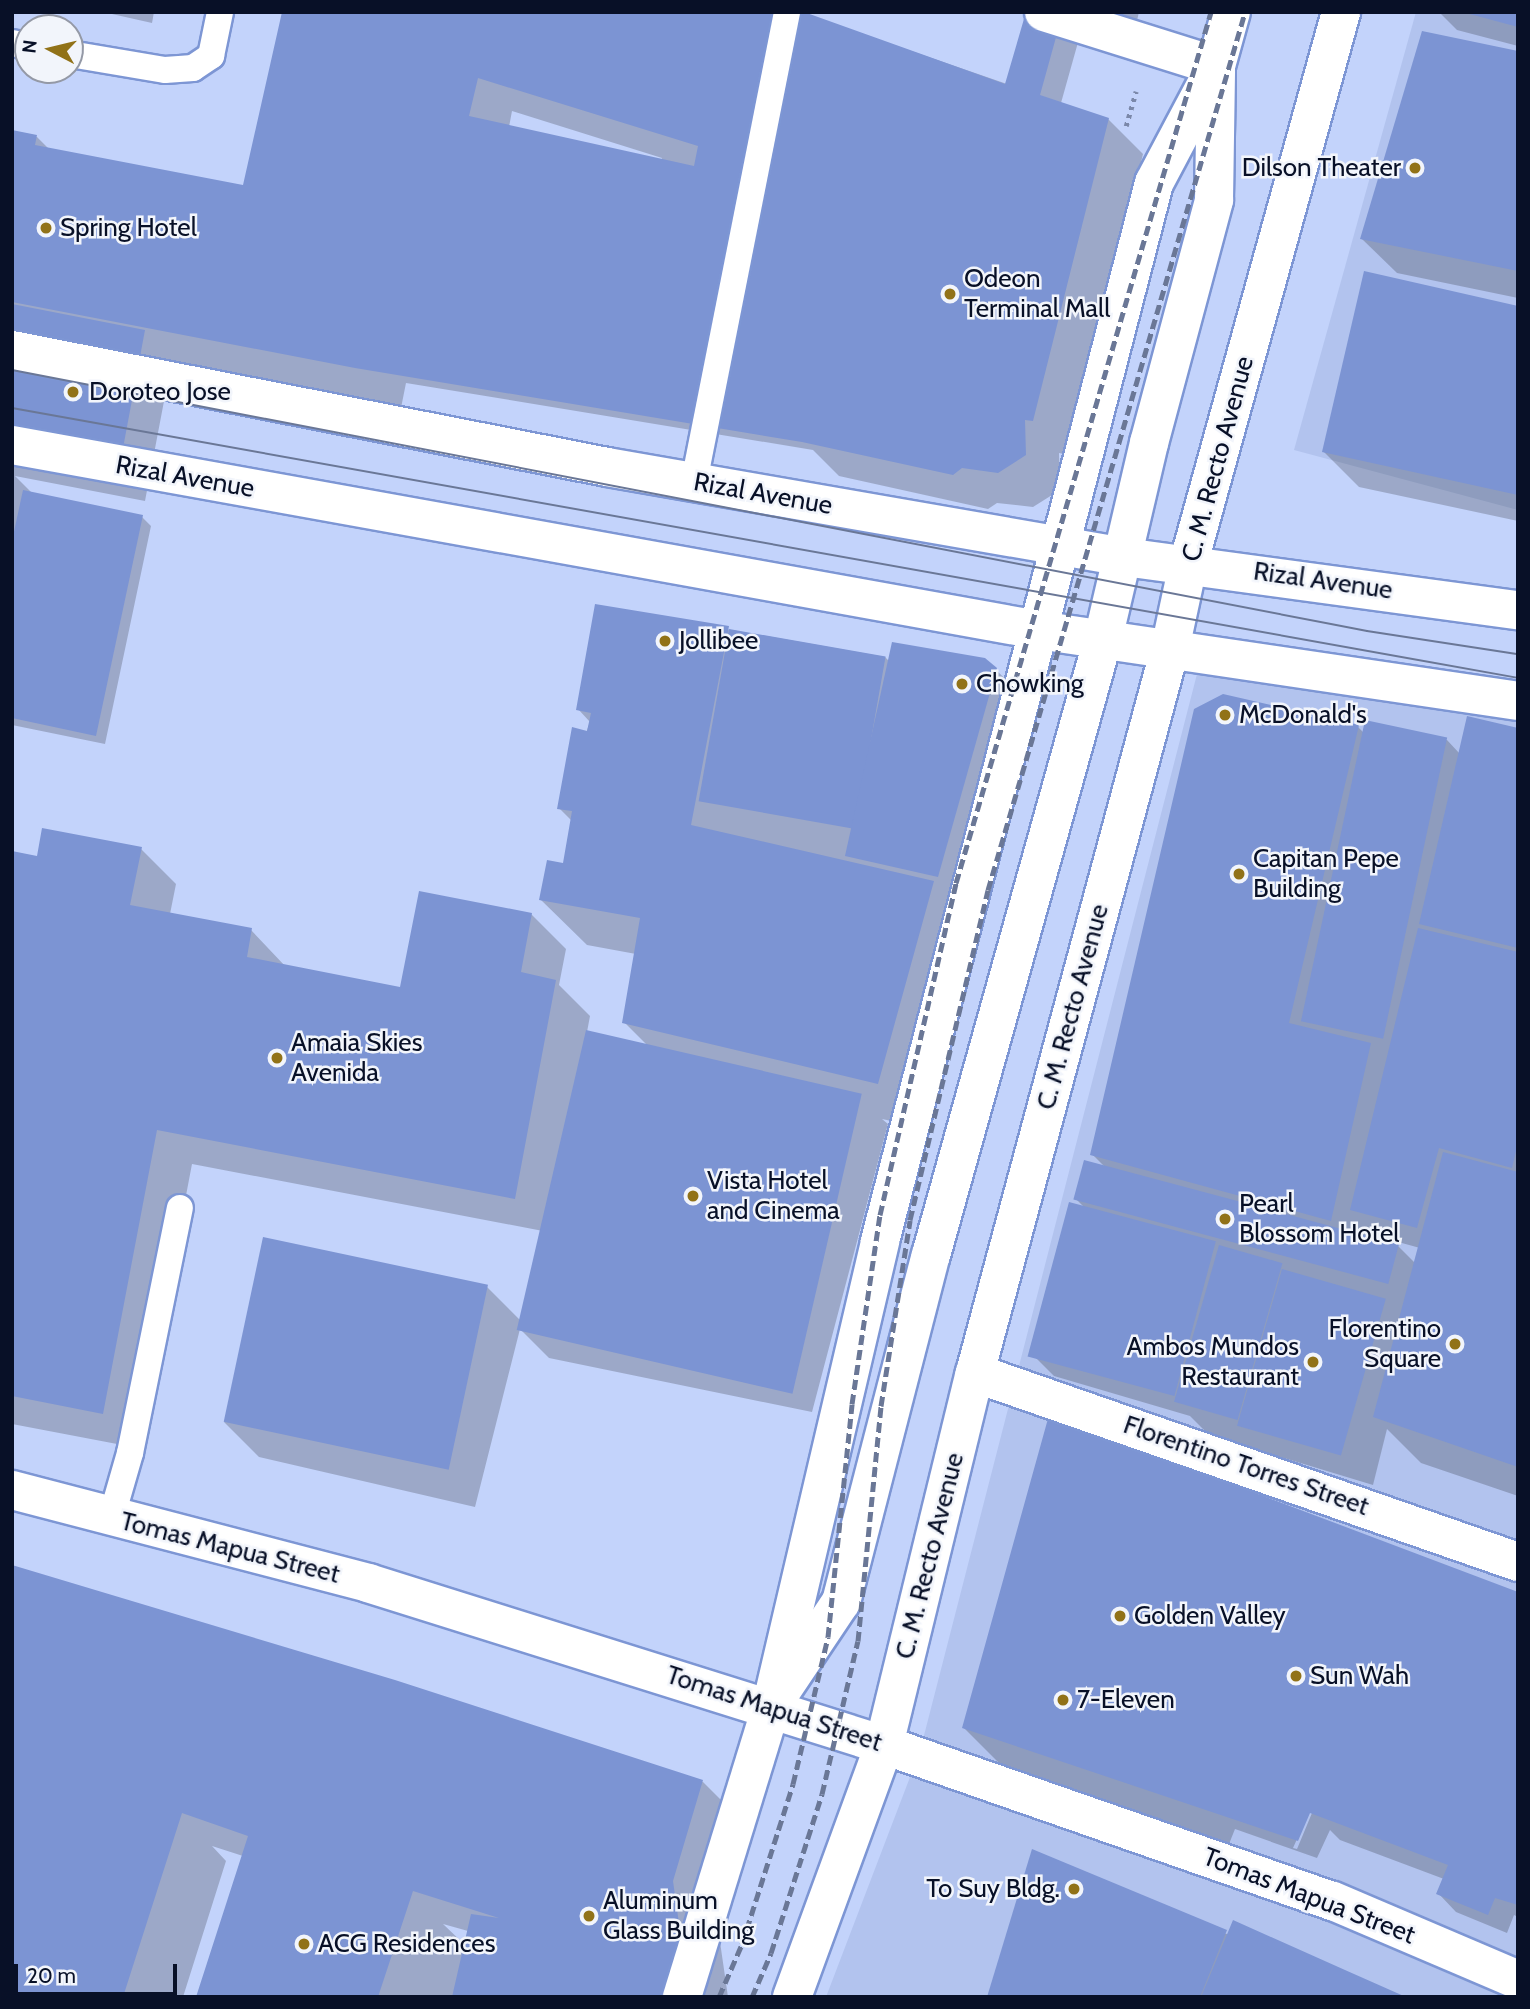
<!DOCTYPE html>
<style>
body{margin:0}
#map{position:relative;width:1530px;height:2009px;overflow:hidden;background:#c3d3fb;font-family:Cabin,sans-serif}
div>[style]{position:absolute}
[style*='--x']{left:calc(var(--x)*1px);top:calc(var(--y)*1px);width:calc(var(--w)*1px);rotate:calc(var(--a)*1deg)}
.built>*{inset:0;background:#b2c3ee}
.shadow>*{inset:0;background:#0003}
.building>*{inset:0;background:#7c94d3;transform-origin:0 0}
.path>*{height:4.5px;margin-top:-2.25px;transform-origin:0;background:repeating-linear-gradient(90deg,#7b88a9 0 3.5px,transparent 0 8.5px)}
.roads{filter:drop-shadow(2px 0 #7d96d4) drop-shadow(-2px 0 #7d96d4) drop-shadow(0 2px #7d96d4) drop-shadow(0 -2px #7d96d4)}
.service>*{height:26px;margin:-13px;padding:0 13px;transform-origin:13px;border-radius:13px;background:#fff}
.minor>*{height:38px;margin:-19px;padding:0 19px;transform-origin:19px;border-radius:19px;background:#fff}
.tertiary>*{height:38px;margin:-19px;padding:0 19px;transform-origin:19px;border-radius:19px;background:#fff}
.secondary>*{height:38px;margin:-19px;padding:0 19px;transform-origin:19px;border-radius:19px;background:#fff}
.primary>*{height:38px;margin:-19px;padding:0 19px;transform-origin:19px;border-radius:19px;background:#fff}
.tram>*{height:2px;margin:-1px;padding:0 1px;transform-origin:1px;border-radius:1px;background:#6a7796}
.rail>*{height:5px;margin-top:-2.5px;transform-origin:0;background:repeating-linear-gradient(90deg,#6a7796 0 10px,transparent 0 15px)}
.dots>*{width:19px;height:19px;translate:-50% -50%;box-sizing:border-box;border:4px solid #f2f5fb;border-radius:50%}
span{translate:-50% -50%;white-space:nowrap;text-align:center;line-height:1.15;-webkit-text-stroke:5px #f2f5fb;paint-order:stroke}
.poi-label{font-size:26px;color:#081027}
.right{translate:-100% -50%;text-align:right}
.left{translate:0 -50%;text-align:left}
.street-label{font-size:26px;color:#081027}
.frame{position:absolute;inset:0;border:14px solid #081027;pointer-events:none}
.north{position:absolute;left:14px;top:14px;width:70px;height:70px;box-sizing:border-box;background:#f2f5fb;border:2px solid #9499a6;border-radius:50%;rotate:277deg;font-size:19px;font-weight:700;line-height:28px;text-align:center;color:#081027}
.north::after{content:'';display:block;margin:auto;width:24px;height:32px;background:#917218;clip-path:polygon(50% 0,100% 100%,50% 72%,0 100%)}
.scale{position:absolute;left:14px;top:1964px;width:163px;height:32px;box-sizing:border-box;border:4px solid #081027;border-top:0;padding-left:9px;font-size:21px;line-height:24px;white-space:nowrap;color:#081027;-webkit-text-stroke:5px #f2f5fb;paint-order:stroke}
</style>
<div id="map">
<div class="built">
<i style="clip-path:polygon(1416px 12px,1518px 12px,1518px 510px,1294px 450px)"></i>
<i style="clip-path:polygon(1197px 674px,1518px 721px,1518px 1997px,826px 1997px,920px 1751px)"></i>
</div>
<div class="shadow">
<i style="clip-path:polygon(103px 12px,154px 12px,152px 23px)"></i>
<i style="clip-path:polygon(evenodd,284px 12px,798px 12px,1007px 84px,1028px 12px,1139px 12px,1133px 38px,1084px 21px,1061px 103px,1108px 119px,1143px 154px,1068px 455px,1059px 453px,1060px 490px,1033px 507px,997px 503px,988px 509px,839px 476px,813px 450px,406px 383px,400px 413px,169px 375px,145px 501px,15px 476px,32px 493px,142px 517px,151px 526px,105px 744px,12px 725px,12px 132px,37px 137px,49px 149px,245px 187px,284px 12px,512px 111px,662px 158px,661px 161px,509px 127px,512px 111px)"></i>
<i style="clip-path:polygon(1439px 12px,1518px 12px,1518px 46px,1457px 30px)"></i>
<i style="clip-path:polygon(1518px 53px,1518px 298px,1397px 273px,1362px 239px)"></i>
<i style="clip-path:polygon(1518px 308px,1518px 521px,1359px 487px,1324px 452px)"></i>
<i style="clip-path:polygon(596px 606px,885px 657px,890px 662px,995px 669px,1031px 704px,924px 1128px,882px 1119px,888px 1124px,812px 1412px,549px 1358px,520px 1329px,475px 1507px,259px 1457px,224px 1422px,487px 1287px,523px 1323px,543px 1231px,192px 1164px,138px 1448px,12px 1424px,12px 853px,39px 858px,141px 849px,176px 884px,170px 914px,251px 930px,286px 967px,402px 989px,531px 914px,566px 949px,559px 985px,590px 1016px,587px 1032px,648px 1046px,624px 1022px,636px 954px,587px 945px,541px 900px,565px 865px,572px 821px,559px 808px,590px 722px,578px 709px)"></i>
<i style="clip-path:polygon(evenodd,1358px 727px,1364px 733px,1447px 740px,1460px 754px,1518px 729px,1518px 1496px,1421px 1463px,1387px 1429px,1373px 1485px,1284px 1458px,1283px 1463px,1220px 1446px,1190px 1416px,1054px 1376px,1035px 1357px,1085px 1208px,1075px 1198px,1105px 1167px,1092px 1154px,1358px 727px,1371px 1228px,1380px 1237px,1420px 1248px,1415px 1263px,1398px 1246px,1369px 1238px,1371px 1228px)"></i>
<i style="clip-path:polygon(evenodd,1050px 1417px,1518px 1594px,1518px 1917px,1514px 1915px,1507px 1933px,1456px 1912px,1438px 1893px,1444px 1879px,1340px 1840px,1330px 1830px,1317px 1858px,1235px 1829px,1227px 1849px,1018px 1782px,964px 1728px,1050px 1417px,1310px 1810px,1312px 1813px,1297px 1849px,1293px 1848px,1310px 1810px)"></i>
<i style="clip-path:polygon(evenodd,12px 1567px,703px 1782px,721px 1800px,691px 1901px,718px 1928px,728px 1997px,197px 1997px,243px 1856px,212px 1846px,226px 1861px,183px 1997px,12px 1997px,12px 1567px,443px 1924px,468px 1931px,464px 1944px,443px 1924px)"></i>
<i style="clip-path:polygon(1033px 1851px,1229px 1935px,1399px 1997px,989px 1997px)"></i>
</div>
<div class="building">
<i style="clip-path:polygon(evenodd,282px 12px,804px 12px,1005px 84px,1026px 12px,1063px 12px,1040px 95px,1109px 118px,1033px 421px,1025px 420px,1026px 455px,998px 473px,962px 468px,953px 475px,802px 442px,355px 368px,12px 302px,12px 130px,37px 135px,35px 145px,243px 185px,282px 12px,478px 78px,698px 146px,694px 166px,469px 116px,478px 78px)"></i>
<i style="clip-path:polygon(1466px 12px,1518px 12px,1518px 27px,1466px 13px)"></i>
<i style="clip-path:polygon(1422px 31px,1518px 51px,1518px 271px,1360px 239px)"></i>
<i style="clip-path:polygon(1364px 271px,1518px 306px,1518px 495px,1322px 452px)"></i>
<i style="clip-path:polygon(12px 304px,145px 330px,118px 475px,12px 454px)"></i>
<i style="clip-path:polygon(23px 490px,143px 515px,96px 736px,12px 718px,12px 541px)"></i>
<i style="clip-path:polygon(595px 604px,729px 626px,691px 825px,934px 881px,878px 1084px,622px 1023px,640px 918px,539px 900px,547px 860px,563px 863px,572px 811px,557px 809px,572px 727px,587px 731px,591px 713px,576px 710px)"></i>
<i style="left:729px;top:629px;width:159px;height:175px;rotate:10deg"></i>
<i style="clip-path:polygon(892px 642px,985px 658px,997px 668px,938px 877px,845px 856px)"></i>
<i style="clip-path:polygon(1223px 694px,1359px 725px,1289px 1023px,1371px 1043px,1331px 1221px,1090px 1155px,1194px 709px)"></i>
<i style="clip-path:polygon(1467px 716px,1518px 728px,1518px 948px,1419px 924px)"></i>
<i style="left:1365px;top:720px;width:84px;height:308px;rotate:12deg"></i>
<i style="clip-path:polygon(42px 828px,142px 847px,130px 905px,252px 928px,247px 957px,400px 987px,419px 891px,532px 913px,521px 972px,556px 980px,515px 1199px,157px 1130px,103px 1414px,12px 1396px,12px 851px,37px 856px)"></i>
<i style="clip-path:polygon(1418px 928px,1518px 952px,1518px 1143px,1512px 1168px,1439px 1148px,1417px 1228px,1350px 1210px)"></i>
<i style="left:586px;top:1030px;width:283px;height:308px;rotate:13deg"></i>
<i style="clip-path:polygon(1443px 1152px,1518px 1172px,1518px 1467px,1373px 1417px)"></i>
<i style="left:1084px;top:1160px;width:326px;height:41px;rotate:15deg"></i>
<i style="left:1069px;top:1202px;width:152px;height:160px;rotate:15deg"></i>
<i style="left:263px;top:1237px;width:230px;height:189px;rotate:12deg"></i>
<i style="left:1219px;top:1245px;width:66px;height:163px;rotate:16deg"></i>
<i style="left:1282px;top:1269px;width:108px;height:163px;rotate:16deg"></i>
<i style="clip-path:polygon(1049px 1415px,1518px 1592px,1518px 1905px,1495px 1898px,1488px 1915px,1436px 1894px,1448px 1865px,1310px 1813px,1298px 1841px,962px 1728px)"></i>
<i style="clip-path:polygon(12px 1565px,395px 1680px,703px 1780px,673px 1881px,685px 1966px,674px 1997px,452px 1997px,471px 1914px,499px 1918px,413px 1891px,378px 1997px,196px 1997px,248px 1836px,182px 1813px,123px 1997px,12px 1997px)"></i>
<i style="clip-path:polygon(1032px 1849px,1227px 1930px,1200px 1997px,987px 1997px)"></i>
<i style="clip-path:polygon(1233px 1920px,1345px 1970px,1406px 1997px,1201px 1997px)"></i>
</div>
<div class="path">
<i style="--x:1126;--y:126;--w:36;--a:-74"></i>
</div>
<div class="roads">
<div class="service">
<i style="--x:12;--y:43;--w:16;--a:11"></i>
<i style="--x:70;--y:54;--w:96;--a:9.6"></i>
<i style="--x:165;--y:70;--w:28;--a:-4"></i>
<i style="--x:193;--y:68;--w:22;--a:-34"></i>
<i style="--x:211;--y:56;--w:45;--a:-78.4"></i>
<i style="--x:694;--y:482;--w:479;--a:-78.8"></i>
<i style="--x:111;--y:1519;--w:69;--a:-73.9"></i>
<i style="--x:130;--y:1453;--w:250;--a:-78.5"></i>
</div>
<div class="minor">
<i style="--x:975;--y:1373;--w:575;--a:19.19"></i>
<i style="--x:884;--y:1745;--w:475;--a:19.2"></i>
<i style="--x:1333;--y:1901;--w:201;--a:23.1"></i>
</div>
<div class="tertiary">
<i style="--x:1044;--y:12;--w:180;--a:17.4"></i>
<i style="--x:12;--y:1490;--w:368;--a:14.6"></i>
<i style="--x:368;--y:1583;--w:541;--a:17.43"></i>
</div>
<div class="secondary">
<i style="--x:782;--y:1690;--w:106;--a:-56.2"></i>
<i style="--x:841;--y:1602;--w:358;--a:-75.5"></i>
<i style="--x:931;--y:1255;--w:640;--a:-74.4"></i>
<i style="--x:1103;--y:639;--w:201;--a:-76.8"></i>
<i style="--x:1149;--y:443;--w:252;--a:-75"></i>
<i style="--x:1214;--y:200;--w:129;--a:-89.1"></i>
<i style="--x:682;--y:1997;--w:303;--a:-72.9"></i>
<i style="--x:771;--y:1707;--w:479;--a:-76.8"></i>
<i style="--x:880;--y:1241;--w:1093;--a:-75.48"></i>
<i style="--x:1154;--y:183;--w:132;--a:-62.1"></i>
<i style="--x:1216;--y:66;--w:56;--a:-74.5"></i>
<i style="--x:792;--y:1997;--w:268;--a:-69.9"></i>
<i style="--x:884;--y:1745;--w:383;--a:-76.3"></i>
<i style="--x:975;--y:1373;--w:750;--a:-74.93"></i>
<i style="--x:1170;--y:649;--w:86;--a:-77.9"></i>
<i style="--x:1188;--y:565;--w:574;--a:-74.53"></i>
</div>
<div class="primary">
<i style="--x:12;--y:350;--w:606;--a:11.12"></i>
<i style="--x:607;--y:467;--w:525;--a:9.88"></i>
<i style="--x:1124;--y:557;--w:398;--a:7.7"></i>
<i style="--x:12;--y:445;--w:1043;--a:10.22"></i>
<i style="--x:1038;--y:630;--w:485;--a:8.4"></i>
</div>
</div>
<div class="tram">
<i style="--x:12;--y:370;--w:1380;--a:10.9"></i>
<i style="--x:1367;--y:631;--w:153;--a:8.7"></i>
<i style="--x:12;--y:408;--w:1530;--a:10.16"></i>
</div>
<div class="rail">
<i style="--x:719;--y:1997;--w:58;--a:-66.5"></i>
<i style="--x:742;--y:1944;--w:168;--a:-72.3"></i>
<i style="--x:793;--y:1784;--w:151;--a:-76.6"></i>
<i style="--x:828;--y:1637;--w:234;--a:-84.1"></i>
<i style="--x:852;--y:1404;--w:191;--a:-81.6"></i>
<i style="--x:880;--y:1215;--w:341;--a:-77.1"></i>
<i style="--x:956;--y:883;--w:908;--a:-73.68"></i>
<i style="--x:752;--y:1997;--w:48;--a:-66.6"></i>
<i style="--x:771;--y:1953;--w:167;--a:-72.2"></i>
<i style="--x:822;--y:1794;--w:157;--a:-76.8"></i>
<i style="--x:858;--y:1641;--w:236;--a:-84.4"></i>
<i style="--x:881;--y:1406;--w:188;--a:-81.1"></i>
<i style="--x:910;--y:1220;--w:339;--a:-76.7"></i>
<i style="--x:988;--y:890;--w:915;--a:-73.68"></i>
</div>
<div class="dots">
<i style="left:1415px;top:168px;background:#917218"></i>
<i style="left:46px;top:228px;background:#917218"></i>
<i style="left:950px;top:294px;background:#917218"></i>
<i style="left:73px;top:392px;background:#917218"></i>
<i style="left:665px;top:641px;background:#917218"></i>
<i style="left:962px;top:684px;background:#917218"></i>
<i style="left:1225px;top:715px;background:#917218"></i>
<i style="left:1239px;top:874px;background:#917218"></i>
<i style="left:277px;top:1058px;background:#917218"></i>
<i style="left:693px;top:1196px;background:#917218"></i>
<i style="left:1225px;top:1219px;background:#917218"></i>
<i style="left:1455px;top:1344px;background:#917218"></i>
<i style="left:1313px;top:1362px;background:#917218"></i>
<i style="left:1120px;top:1616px;background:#917218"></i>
<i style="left:1296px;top:1676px;background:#917218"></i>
<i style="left:1063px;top:1700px;background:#917218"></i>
<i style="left:1074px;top:1889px;background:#917218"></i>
<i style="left:589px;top:1916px;background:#917218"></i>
<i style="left:304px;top:1944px;background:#917218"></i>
</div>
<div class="poi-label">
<span class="right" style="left:1401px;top:168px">Dilson Theater</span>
<span class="left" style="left:60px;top:228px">Spring Hotel</span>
<span class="left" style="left:964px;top:294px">Odeon<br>Terminal Mall</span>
<span class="left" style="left:89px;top:392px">Doroteo Jose</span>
<span class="left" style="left:679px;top:641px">Jollibee</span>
<span class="left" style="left:976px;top:684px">Chowking</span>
<span class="left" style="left:1239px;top:715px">McDonald's</span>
<span class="left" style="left:1253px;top:874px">Capitan Pepe<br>Building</span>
<span class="left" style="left:291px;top:1058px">Amaia Skies<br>Avenida</span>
<span class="left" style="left:707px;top:1196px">Vista Hotel<br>and Cinema</span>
<span class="left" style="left:1239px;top:1219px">Pearl<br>Blossom Hotel</span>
<span class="right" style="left:1441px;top:1344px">Florentino<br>Square</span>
<span class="right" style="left:1299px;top:1362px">Ambos Mundos<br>Restaurant</span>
<span class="left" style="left:1134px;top:1616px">Golden Valley</span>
<span class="left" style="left:1310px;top:1676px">Sun Wah</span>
<span class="left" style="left:1077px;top:1700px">7-Eleven</span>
<span class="right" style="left:1060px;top:1889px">To Suy Bldg.</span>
<span class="left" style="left:603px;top:1916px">Aluminum<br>Glass Building</span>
<span class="left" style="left:318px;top:1944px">ACG Residences</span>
</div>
<div class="street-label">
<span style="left:1218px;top:459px;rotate:-75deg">C. M. Recto Avenue</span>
<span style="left:185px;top:477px;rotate:10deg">Rizal Avenue</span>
<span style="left:763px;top:494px;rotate:10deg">Rizal Avenue</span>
<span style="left:1323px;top:581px;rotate:8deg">Rizal Avenue</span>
<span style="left:1073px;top:1007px;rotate:-75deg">C. M. Recto Avenue</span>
<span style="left:1246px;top:1466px;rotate:19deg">Florentino Torres Street</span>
<span style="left:230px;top:1548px;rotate:14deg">Tomas Mapua Street</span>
<span style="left:930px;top:1556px;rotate:-76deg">C. M. Recto Avenue</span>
<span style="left:774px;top:1709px;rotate:18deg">Tomas Mapua Street</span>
<span style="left:1309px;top:1896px;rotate:21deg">Tomas Mapua Street</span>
</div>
<div class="frame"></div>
<div class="north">N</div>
<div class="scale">20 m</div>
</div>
